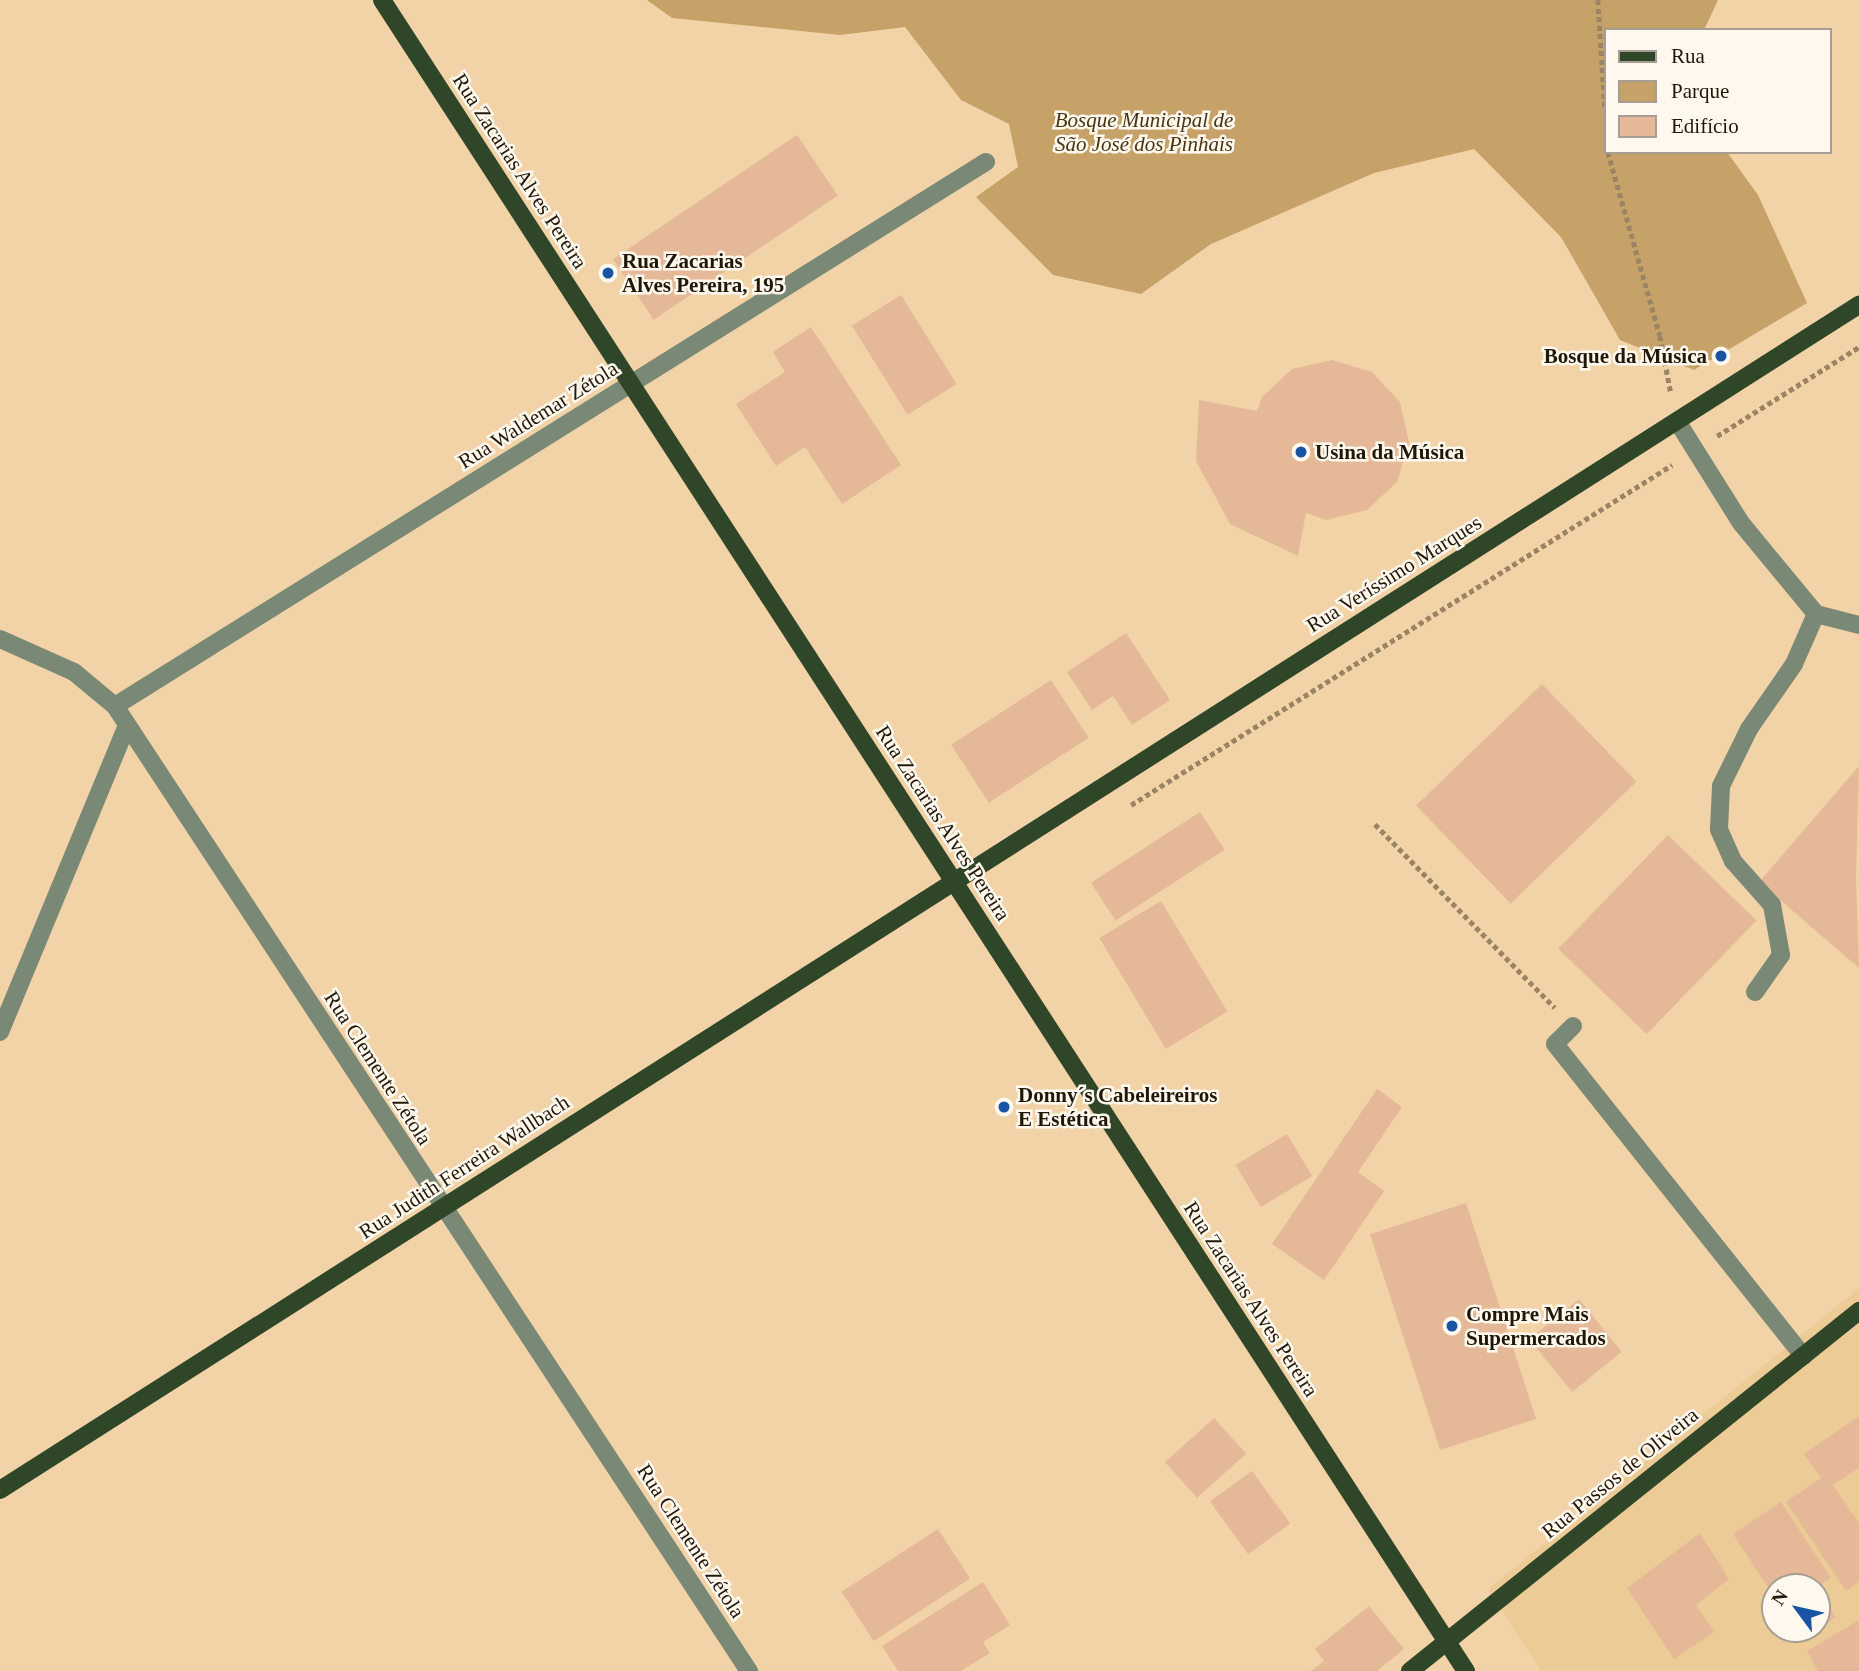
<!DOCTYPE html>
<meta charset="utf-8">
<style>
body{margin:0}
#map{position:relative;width:1859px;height:1671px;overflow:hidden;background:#f1d3a7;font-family:"Times New Roman",serif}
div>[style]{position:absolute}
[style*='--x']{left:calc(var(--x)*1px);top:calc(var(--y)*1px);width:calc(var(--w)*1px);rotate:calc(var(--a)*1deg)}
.built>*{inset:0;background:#edcb97}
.green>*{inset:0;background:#c6a168}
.building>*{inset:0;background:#e5b998;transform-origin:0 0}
.path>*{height:4.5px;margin-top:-2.25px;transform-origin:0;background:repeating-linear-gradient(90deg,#9a8463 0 5px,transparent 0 8.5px)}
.minor>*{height:18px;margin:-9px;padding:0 9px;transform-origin:9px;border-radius:9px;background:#7a8876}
.major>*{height:18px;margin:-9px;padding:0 9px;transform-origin:9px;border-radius:9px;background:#304628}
.dots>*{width:19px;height:19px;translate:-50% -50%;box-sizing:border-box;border:4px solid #fef8ef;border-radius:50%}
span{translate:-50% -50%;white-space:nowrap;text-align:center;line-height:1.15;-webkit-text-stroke:5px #fef8ef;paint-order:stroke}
.park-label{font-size:21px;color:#483411;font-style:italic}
.street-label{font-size:21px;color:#211706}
.poi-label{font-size:21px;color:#211706;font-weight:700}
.left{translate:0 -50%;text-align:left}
.right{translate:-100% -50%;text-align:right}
.legend{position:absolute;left:1604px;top:28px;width:228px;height:126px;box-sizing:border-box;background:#fef8ef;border:2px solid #a69e92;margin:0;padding:9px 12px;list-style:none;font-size:21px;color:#211706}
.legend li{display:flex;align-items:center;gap:14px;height:35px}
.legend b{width:35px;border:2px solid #a69e92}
.north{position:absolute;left:1761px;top:1573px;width:70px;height:70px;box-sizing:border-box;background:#fef8ef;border:2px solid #a69e92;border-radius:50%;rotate:303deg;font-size:19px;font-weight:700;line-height:28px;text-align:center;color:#211706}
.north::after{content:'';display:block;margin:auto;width:24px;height:32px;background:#1853a4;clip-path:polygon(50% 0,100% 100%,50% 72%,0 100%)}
</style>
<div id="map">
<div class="built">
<i style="clip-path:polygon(evenodd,1859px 1288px,1859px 1671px,1541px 1671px,1488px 1589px,1859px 1288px,1775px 1587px,1817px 1587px,1817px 1629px,1775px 1629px,1775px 1587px)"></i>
</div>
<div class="green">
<i style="clip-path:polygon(647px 0,1718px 0,1704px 30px,1605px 30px,1605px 152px,1727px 152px,1758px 195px,1807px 303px,1694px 370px,1620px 340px,1561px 237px,1474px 149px,1374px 173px,1211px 244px,1141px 294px,1053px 275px,976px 197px,1018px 167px,1009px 124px,961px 100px,905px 27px,840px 35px,672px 18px)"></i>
</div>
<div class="building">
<i style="left:797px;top:135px;width:73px;height:222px;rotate:56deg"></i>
<i style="left:901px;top:295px;width:105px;height:58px;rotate:58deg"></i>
<i style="clip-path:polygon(811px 327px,901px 465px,842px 504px,805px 447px,776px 466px,736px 404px,785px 372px,773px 352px)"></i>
<i style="clip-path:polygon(1332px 360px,1372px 372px,1400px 402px,1409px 443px,1397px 482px,1367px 510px,1326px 520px,1306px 513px,1298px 556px,1230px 524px,1196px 461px,1199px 400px,1257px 411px,1262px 397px,1292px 369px)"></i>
<i style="clip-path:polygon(1126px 633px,1170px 700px,1132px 725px,1113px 696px,1092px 710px,1067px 672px)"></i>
<i style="left:1051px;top:680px;width:69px;height:119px;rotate:57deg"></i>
<i style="left:1542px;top:684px;width:136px;height:175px;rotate:46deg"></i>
<i style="clip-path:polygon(1859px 766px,1856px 878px,1859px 968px,1759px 882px)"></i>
<i style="left:1200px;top:812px;width:45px;height:130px;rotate:57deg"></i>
<i style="left:1668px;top:835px;width:123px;height:158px;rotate:44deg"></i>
<i style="left:1161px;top:901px;width:129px;height:72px;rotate:59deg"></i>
<i style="clip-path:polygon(1377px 1089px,1402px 1107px,1358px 1172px,1384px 1191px,1324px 1280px,1272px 1244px)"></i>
<i style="left:1287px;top:1134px;width:49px;height:60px;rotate:59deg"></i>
<i style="left:1466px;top:1203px;width:227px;height:101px;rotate:72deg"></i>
<i style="left:1579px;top:1299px;width:68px;height:64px;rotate:51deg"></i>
<i style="clip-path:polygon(1859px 1416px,1859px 1468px,1833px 1485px,1859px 1523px,1859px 1582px,1846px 1591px,1786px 1502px,1821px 1478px,1804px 1454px)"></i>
<i style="left:1214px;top:1418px;width:48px;height:66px;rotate:48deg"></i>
<i style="left:1252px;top:1471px;width:65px;height:52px;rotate:54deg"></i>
<i style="clip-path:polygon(1781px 1502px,1831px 1578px,1817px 1587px,1775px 1587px,1775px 1598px,1733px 1534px)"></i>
<i style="left:938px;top:1529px;width:59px;height:115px;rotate:57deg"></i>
<i style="clip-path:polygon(1700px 1533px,1729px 1579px,1696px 1605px,1714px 1632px,1674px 1659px,1627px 1588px)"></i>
<i style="clip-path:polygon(983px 1582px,1010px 1625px,983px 1642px,990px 1653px,961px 1671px,898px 1671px,882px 1646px)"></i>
<i style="clip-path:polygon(1817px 1588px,1836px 1617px,1802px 1640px,1795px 1629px,1817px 1629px)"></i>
<i style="clip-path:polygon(1369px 1606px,1404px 1649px,1377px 1671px,1311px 1671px,1324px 1661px,1315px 1649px)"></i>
<i style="clip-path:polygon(1859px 1620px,1859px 1671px,1818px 1671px,1807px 1651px)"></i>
</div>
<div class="path">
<i style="--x:1598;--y:0;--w:107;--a:86.3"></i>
<i style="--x:1608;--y:152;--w:191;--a:74.2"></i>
<i style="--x:1660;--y:336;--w:58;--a:79.1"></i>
<i style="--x:1717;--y:436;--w:168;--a:-32.1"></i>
<i style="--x:1131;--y:805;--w:639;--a:-32.15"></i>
<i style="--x:1375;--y:824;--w:257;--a:45.6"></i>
</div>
<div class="minor">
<i style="--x:1677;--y:421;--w:120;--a:57.9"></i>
<i style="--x:1741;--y:523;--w:118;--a:50.5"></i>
<i style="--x:1816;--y:614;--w:44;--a:14.3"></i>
<i style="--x:0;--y:639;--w:81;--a:24"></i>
<i style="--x:74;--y:672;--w:53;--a:39.7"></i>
<i style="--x:115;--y:706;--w:1155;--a:56.7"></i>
<i style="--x:115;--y:706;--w:1027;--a:-31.99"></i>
<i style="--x:1755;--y:992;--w:45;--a:-54.9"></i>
<i style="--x:1781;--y:955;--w:51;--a:-100.2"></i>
<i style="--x:1772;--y:905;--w:59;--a:-131.6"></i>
<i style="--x:1733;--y:861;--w:35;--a:-114"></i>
<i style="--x:1719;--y:829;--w:43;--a:-87.3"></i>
<i style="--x:1721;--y:786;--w:64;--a:-63.8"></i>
<i style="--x:1749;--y:729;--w:79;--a:-55.3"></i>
<i style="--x:1794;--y:664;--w:55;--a:-66.3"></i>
<i style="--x:1573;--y:1026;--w:25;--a:135"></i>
<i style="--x:1555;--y:1044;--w:399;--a:51.5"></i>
<i style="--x:0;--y:1032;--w:329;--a:-67.5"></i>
</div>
<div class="major">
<i style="--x:382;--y:0;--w:1992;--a:57.03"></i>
<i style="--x:0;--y:1490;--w:2205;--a:-32.52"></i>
<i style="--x:1410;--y:1671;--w:576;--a:-38.72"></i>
</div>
<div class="dots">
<i style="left:608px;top:273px;background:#1853a4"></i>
<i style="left:1721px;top:356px;background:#1853a4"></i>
<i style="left:1301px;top:452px;background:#1853a4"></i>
<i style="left:1004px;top:1107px;background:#1853a4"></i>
<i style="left:1452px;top:1326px;background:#1853a4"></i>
</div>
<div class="park-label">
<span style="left:1144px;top:132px">Bosque Municipal de<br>São José dos Pinhais</span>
</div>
<div class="street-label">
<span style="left:520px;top:171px;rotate:57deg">Rua Zacarias Alves Pereira</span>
<span style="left:538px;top:415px;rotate:-32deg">Rua Waldemar Zétola</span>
<span style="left:1394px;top:574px;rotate:-32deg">Rua Veríssimo Marques</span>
<span style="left:943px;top:823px;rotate:57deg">Rua Zacarias Alves Pereira</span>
<span style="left:378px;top:1068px;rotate:57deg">Rua Clemente Zétola</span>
<span style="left:464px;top:1167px;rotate:-33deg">Rua Judith Ferreira Wallbach</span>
<span style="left:1251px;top:1299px;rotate:57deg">Rua Zacarias Alves Pereira</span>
<span style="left:1620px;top:1473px;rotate:-39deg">Rua Passos de Oliveira</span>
<span style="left:691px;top:1541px;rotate:57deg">Rua Clemente Zétola</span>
</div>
<div class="poi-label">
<span class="left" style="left:622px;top:273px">Rua Zacarias<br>Alves Pereira, 195</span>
<span class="right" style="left:1707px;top:356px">Bosque da Música</span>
<span class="left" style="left:1315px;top:452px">Usina da Música</span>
<span class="left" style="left:1018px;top:1107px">Donny´s Cabeleireiros<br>E Estética</span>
<span class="left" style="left:1466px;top:1326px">Compre Mais<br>Supermercados</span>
</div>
<ul class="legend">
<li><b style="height:9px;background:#304628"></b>Rua</li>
<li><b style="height:19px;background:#c6a168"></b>Parque</li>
<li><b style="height:19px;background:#e5b998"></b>Edifício</li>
</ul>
<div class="north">N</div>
</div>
